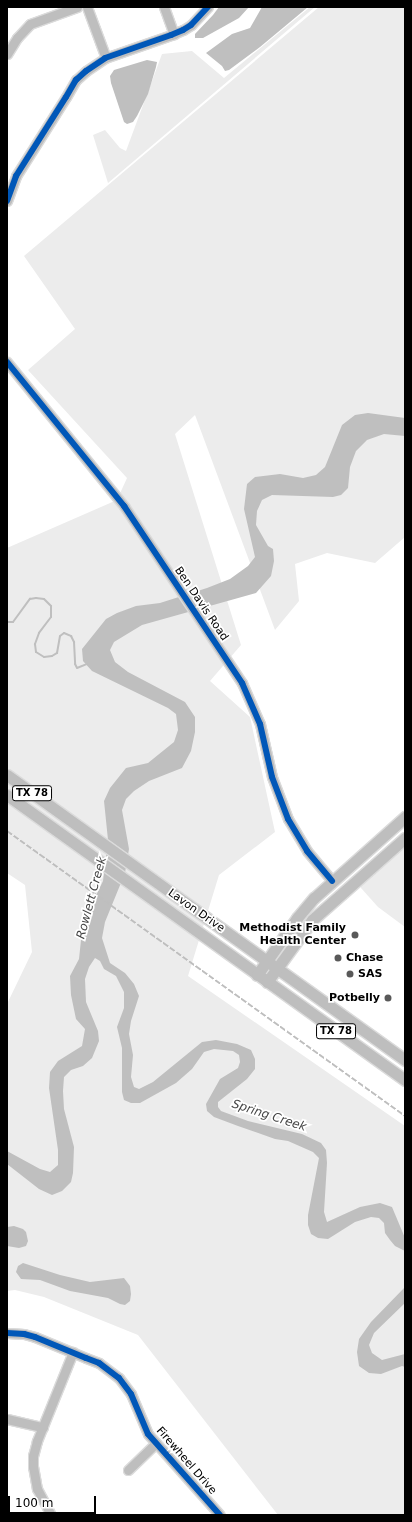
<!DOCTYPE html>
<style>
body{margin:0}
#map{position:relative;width:412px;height:1522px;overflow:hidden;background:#fff;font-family:"DejaVu Sans",sans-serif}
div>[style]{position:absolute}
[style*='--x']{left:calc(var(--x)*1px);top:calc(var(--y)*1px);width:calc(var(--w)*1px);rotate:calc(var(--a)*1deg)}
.green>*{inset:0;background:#ececec}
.water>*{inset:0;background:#bfbfbf}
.stream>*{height:2px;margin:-1px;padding:0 1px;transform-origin:1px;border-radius:1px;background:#bfbfbf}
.roads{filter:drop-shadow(1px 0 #dbdbdb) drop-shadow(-1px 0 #dbdbdb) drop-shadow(0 1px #dbdbdb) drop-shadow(0 -1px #dbdbdb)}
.minor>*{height:9px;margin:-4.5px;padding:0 4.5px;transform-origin:4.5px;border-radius:4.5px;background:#bebebe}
.major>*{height:11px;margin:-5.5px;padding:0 5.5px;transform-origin:5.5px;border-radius:5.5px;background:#bebebe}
.rail>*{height:2px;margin-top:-1px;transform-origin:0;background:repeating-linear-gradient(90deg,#bebebe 0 6px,transparent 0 8px)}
.cycleway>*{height:6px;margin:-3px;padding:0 3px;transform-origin:3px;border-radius:3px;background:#0057b8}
.dots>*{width:11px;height:11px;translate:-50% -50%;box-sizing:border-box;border:2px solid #fff;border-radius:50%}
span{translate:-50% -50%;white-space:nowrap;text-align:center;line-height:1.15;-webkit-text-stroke:3.5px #fff;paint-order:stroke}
.shield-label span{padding:1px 3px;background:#fff;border:1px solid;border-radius:3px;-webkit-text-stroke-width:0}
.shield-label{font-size:10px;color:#000;font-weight:700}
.street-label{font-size:11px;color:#000}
.poi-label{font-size:11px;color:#000;font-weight:700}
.right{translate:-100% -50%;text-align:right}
.left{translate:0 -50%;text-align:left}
.water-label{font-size:12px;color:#444;font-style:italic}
.frame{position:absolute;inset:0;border:8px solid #000;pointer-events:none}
.scale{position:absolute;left:8px;top:1496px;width:88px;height:18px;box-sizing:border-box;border:2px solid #000;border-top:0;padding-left:5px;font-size:12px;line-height:14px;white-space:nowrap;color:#000;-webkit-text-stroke:3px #fff;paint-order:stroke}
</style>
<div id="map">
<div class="green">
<i style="clip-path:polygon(310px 7px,315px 7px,108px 183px,93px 135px,105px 130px,120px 148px,126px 151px,162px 54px,192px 51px,224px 78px)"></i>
<i style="clip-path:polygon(319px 7px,405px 7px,405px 537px,375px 563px,327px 553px,295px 564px,299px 601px,275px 630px,195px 415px,175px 434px,241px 645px,210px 681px,250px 717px,275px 832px,219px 875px,188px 976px,405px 1126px,405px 1515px,278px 1515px,138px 1335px,44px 1297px,15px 1290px,7px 1291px,7px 1004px,32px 952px,25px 885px,7px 873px,7px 548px,117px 500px,127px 478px,28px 370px,75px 329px,24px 256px)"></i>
<i style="clip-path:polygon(405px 841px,405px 927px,378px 907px,361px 888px,360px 883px)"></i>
</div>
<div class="water">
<i style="clip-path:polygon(219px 7px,249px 7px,239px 18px,203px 38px,195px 38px,195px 34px,213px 15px)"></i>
<i style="clip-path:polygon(262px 7px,308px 7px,260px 47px,229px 70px,225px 71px,222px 66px,206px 53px,232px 34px,250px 28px)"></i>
<i style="clip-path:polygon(147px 60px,157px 62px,156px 67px,148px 94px,137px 116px,133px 122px,127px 124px,124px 122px,111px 83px,110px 76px,114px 70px)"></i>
<i style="clip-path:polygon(368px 413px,405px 418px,405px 436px,384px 434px,367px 440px,356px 451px,350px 467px,348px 488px,341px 495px,333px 497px,272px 495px,262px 500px,257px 511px,256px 525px,268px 546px,273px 549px,274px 561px,271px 576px,256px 593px,142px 625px,114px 642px,110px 650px,115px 662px,128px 672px,185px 702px,195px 717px,195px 732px,191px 751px,182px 768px,149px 781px,134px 791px,126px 799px,122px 810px,129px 849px,125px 873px,105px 922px,102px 938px,110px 963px,125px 973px,134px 984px,139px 996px,131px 1021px,129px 1034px,133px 1055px,131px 1077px,134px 1087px,139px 1089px,153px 1082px,202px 1042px,216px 1040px,237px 1044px,251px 1050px,255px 1059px,255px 1069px,247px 1079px,218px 1102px,218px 1107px,221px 1111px,248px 1121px,302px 1134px,321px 1143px,326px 1150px,327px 1163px,324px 1212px,327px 1222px,360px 1207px,380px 1203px,392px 1207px,405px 1238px,405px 1251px,395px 1246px,390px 1240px,385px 1233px,384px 1223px,379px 1218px,371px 1217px,355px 1222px,328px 1239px,318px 1238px,311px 1234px,308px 1225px,308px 1215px,319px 1158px,313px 1152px,288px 1141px,275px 1139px,238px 1126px,214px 1117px,207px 1111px,206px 1104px,220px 1079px,238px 1068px,240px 1062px,239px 1055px,233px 1051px,214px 1049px,204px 1052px,192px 1069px,176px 1083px,140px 1103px,131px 1103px,124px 1100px,122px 1092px,122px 1048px,117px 1027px,124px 1008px,124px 992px,116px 976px,104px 969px,100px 961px,95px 958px,89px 967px,85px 979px,86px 1002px,98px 1031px,99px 1041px,92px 1058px,83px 1066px,71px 1070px,64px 1077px,63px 1091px,64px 1109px,74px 1147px,73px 1173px,71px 1182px,62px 1191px,52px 1195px,39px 1189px,7px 1164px,7px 1151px,40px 1169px,50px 1172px,58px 1165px,58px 1150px,49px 1088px,50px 1072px,58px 1061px,82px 1046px,85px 1029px,76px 1019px,71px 995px,70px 976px,79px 959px,81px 940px,89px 910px,103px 881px,108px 840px,104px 801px,110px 788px,126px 768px,148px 763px,174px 742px,178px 730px,176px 714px,168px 708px,92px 671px,83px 661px,82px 649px,106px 619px,117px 613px,136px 606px,160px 603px,207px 588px,230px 579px,248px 566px,255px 557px,244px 509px,247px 484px,255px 477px,280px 474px,303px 478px,316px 475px,325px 467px,342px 425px,355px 415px)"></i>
<i style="clip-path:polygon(14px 1226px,23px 1229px,26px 1232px,28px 1241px,26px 1246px,19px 1248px,7px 1246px,7px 1227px)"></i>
<i style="clip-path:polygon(23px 1263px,60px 1275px,90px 1282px,124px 1278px,130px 1286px,131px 1294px,130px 1301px,125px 1305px,120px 1304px,108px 1298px,70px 1291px,40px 1280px,21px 1279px,16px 1272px,18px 1266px)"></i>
<i style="clip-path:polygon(405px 1287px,405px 1303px,374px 1333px,369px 1345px,372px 1353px,382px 1360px,405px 1354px,405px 1367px,402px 1366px,381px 1374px,369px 1373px,359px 1366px,357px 1352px,359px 1339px,371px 1322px)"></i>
</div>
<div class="stream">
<i style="--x:7;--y:622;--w:6;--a:0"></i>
<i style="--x:13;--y:622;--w:29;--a:-54"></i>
<i style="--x:30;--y:599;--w:6;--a:-9"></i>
<i style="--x:36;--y:598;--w:8;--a:7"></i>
<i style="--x:44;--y:599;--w:10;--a:45"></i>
<i style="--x:51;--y:606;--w:11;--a:90"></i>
<i style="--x:51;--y:617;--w:20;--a:127"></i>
<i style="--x:39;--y:633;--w:12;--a:110"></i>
<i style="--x:35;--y:644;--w:8;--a:83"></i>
<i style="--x:36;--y:652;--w:9;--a:32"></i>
<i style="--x:44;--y:657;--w:8;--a:-7"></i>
<i style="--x:52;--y:656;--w:6;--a:-31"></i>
<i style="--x:57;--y:653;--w:17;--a:-80"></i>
<i style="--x:60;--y:636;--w:5;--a:-37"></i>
<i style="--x:64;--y:633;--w:8;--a:23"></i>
<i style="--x:71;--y:636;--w:7;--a:63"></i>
<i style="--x:74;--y:642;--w:22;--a:87"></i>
<i style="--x:75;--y:664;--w:4;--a:63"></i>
<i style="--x:77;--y:668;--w:11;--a:-22"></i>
</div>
<div class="roads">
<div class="minor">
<i style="--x:87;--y:7;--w:54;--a:69.6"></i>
<i style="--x:164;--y:7;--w:29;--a:70"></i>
<i style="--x:7;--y:54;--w:19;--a:-58"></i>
<i style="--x:17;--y:38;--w:19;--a:-47"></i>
<i style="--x:30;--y:24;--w:50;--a:-19.9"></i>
<i style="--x:7;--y:201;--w:27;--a:-70"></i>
<i style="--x:16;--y:176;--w:93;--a:-57.7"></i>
<i style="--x:66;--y:97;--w:20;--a:-60"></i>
<i style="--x:76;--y:80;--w:13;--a:-42"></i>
<i style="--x:86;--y:71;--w:23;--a:-34"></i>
<i style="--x:105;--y:58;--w:70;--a:-19.2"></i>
<i style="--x:171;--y:35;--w:13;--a:-23"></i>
<i style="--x:183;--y:30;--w:9;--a:-32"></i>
<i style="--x:191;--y:25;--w:25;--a:-47"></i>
<i style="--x:7;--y:362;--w:186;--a:50.9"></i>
<i style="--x:124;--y:506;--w:213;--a:56.3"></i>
<i style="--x:242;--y:683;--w:45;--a:66.3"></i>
<i style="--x:260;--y:724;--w:54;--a:77.2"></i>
<i style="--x:272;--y:777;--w:45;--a:69.1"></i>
<i style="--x:288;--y:819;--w:37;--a:59"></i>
<i style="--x:307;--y:851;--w:39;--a:50"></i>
<i style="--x:7;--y:1333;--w:17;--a:3"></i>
<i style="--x:24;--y:1334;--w:11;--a:15"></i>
<i style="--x:35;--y:1337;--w:55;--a:22.4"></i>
<i style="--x:86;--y:1358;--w:14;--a:21"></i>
<i style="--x:99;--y:1363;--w:25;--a:37"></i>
<i style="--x:119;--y:1378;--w:20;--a:53"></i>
<i style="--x:131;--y:1394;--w:43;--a:67"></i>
<i style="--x:148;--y:1434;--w:108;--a:48.4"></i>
<i style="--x:7;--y:1419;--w:37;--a:13"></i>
<i style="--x:128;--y:1470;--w:39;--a:-44"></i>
<i style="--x:51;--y:1515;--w:30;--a:-118"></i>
<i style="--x:37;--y:1489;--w:22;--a:-100"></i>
<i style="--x:33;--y:1467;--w:11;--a:-90"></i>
<i style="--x:33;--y:1456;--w:16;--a:-75"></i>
<i style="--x:37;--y:1441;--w:96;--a:-68"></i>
</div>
<div class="major">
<i style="--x:7;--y:775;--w:490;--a:35.6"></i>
<i style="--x:7;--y:795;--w:490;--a:35.6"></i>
<i style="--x:257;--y:975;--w:70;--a:-54.9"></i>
<i style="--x:297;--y:918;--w:26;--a:-50"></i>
<i style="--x:314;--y:898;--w:122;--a:-41.7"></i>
<i style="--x:267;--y:982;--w:77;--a:-54"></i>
<i style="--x:312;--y:920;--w:124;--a:-41.4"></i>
</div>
</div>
<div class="rail">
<i style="--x:7;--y:831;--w:490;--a:35.6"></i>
</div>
<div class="cycleway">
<i style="--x:7;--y:201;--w:27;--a:-70"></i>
<i style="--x:16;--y:176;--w:93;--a:-57.7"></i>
<i style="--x:66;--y:97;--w:20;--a:-60"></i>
<i style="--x:76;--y:80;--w:13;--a:-42"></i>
<i style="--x:86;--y:71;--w:23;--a:-34"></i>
<i style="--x:105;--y:58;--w:70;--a:-19.2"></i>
<i style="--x:171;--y:35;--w:13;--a:-23"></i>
<i style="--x:183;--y:30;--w:9;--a:-32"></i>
<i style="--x:191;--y:25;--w:25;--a:-47"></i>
<i style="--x:7;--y:362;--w:186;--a:50.9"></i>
<i style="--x:124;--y:506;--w:213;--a:56.3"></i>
<i style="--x:242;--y:683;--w:45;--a:66.3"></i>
<i style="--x:260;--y:724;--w:54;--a:77.2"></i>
<i style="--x:272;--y:777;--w:45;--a:69.1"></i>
<i style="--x:288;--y:819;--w:37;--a:59"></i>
<i style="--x:307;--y:851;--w:39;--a:50"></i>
<i style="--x:7;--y:1333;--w:17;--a:3"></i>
<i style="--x:24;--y:1334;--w:11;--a:15"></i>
<i style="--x:35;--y:1337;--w:55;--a:22.4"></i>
<i style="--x:86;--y:1358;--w:14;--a:21"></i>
<i style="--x:99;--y:1363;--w:25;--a:37"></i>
<i style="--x:119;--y:1378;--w:20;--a:53"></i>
<i style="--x:131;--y:1394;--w:43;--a:67"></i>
<i style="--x:148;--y:1434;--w:108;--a:48.4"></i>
</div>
<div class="dots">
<i style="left:355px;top:935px;background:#595959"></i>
<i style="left:338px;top:958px;background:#595959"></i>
<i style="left:350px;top:974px;background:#595959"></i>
<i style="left:388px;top:998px;background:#595959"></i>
</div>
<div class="shield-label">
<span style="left:32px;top:793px">TX 78</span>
<span style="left:336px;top:1031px">TX 78</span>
</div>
<div class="street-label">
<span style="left:201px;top:604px;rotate:56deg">Ben Davis Road</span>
<span style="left:196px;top:911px;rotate:35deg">Lavon Drive</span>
<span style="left:186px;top:1461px;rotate:49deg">Firewheel Drive</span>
</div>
<div class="poi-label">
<span class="right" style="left:346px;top:935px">Methodist Family<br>Health Center</span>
<span class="left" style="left:346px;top:958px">Chase</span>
<span class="left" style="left:358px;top:974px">SAS</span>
<span class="right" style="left:380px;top:998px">Potbelly</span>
</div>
<div class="water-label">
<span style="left:92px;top:898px;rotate:-75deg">Rowlett Creek</span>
<span style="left:269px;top:1116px;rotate:18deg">Spring Creek</span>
</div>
<div class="frame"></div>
<div class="scale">100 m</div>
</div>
